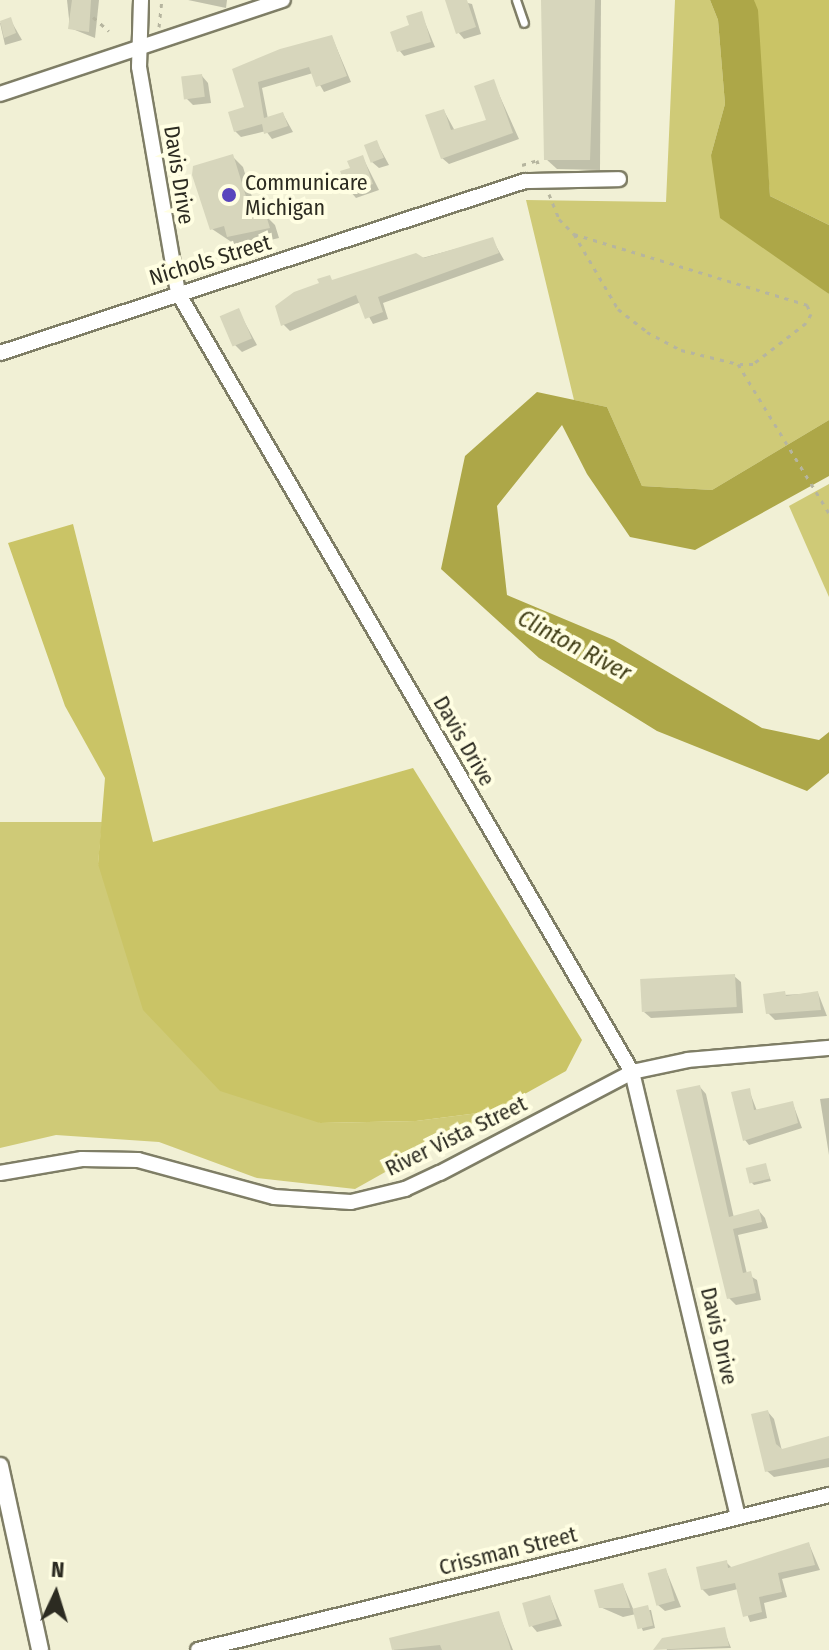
<!DOCTYPE html>
<style>
body{margin:0}
#map{position:relative;width:829px;height:1650px;overflow:hidden;background:#f1f0d5;font-family:"Fira Sans Condensed",sans-serif}
div>[style]{position:absolute}
[style*='--x']{left:calc(var(--x)*1px);top:calc(var(--y)*1px);width:calc(var(--w)*1px);rotate:calc(var(--a)*1deg)}
.green>*{inset:0;background:#cfca77}
.forest>*{inset:0;background:#cac466}
.water>*{inset:0;background:#ada748}
.shadow>*{inset:0;background:#0003}
.building>*{inset:0;background:#d7d6bc;transform-origin:0 0}
.path>*{height:3px;margin-top:-1.5px;transform-origin:0;background:repeating-linear-gradient(90deg,#b6b59f 0 4px,transparent 0 10px)}
.roads{filter:drop-shadow(2px 0 #7f7e66) drop-shadow(-2px 0 #7f7e66) drop-shadow(0 2px #7f7e66) drop-shadow(0 -2px #7f7e66)}
.service>*{height:7px;margin:-3.5px;padding:0 3.5px;transform-origin:3.5px;border-radius:3.5px;background:#fff}
.minor>*{height:14px;margin:-7px;padding:0 7px;transform-origin:7px;border-radius:7px;background:#fff}
.tertiary>*{height:16px;margin:-8px;padding:0 8px;transform-origin:8px;border-radius:8px;background:#fff}
.dots>*{width:22px;height:22px;translate:-50% -50%;box-sizing:border-box;border:4px solid #fffee2;border-radius:50%}
span{translate:-50% -50%;white-space:nowrap;text-align:center;line-height:1.15;-webkit-text-stroke:8px #fffee2;paint-order:stroke}
.street-label{font-size:22px;color:#2c2b21}
.poi-label{font-size:22px;color:#2c2b21}
.left{translate:0 -50%;text-align:left}
.water-label{font-size:24px;color:#423f17;font-style:italic}
.north{position:absolute;left:16px;top:1554px;width:80px;height:80px;-webkit-text-stroke:6px #fffee2;paint-order:stroke;rotate:4deg;font-size:22px;font-weight:700;line-height:32px;text-align:center;color:#2c2b21}
.north::after{content:'';display:block;margin:auto;width:28px;height:36px;background:#2c2b21;clip-path:polygon(50% 0,100% 100%,50% 72%,0 100%)}
</style>
<div id="map">
<div class="green">
<i style="clip-path:polygon(675px 0,710px 0,718px 20px,725px 104px,711px 155px,806px 275px,829px 294px,829px 420px,712px 490px,642px 486px,607px 407px,574px 400px,526px 200px,666px 202px)"></i>
<i style="clip-path:polygon(829px 484px,829px 597px,789px 506px)"></i>
<i style="clip-path:polygon(0 822px,102px 822px,98px 864px,320px 1123px,416px 1121px,494px 1111px,355px 1189px,257px 1178px,159px 1142px,56px 1135px,0 1148px)"></i>
</div>
<div class="forest">
<i style="clip-path:polygon(754px 0,829px 0,829px 225px,770px 196px)"></i>
<i style="clip-path:polygon(73px 524px,153px 842px,413px 768px,582px 1040px,566px 1071px,494px 1111px,416px 1121px,320px 1123px,220px 1091px,143px 1010px,98px 864px,105px 778px,65px 706px,8px 543px)"></i>
</div>
<div class="water">
<i style="clip-path:polygon(710px 0,754px 0,758px 10px,770px 196px,829px 225px,829px 294px,720px 218px,711px 155px,725px 104px,718px 20px)"></i>
<i style="clip-path:polygon(537px 392px,607px 407px,642px 486px,712px 490px,829px 420px,829px 476px,695px 550px,630px 537px,587px 474px,562px 425px,497px 506px,507px 595px,614px 640px,762px 728px,819px 740px,829px 732px,829px 773px,807px 791px,657px 731px,539px 658px,441px 569px,465px 456px)"></i>
</div>
<div class="shadow">
<i style="clip-path:polygon(67px 0,99px 0,95px 38px,70px 28px)"></i>
<i style="clip-path:polygon(188px 0,227px 0,226px 8px)"></i>
<i style="clip-path:polygon(455px 0,472px 4px,481px 34px,464px 39px,458px 32px)"></i>
<i style="clip-path:polygon(545px 0,601px 0,600px 170px,557px 169px,546px 159px)"></i>
<i style="clip-path:polygon(421px 13px,435px 47px,404px 56px,399px 50px)"></i>
<i style="clip-path:polygon(10px 19px,22px 40px,5px 45px,0 23px)"></i>
<i style="clip-path:polygon(332px 37px,351px 82px,324px 92px,313px 73px,262px 88px,268px 119px,283px 114px,293px 132px,272px 139px,266px 131px,241px 137px,235px 131px,247px 108px,235px 70px)"></i>
<i style="clip-path:polygon(202px 76px,208px 83px,211px 103px,193px 105px,186px 98px)"></i>
<i style="clip-path:polygon(493px 81px,519px 139px,449px 164px,442px 158px,444px 111px,455px 131px,488px 121px)"></i>
<i style="clip-path:polygon(377px 143px,389px 165px,379px 168px,372px 162px)"></i>
<i style="clip-path:polygon(232px 156px,243px 167px,258px 217px,265px 215px,275px 225px,279px 238px,239px 247px,212px 229px)"></i>
<i style="clip-path:polygon(363px 158px,379px 190px,356px 198px,350px 191px,352px 169px)"></i>
<i style="clip-path:polygon(492px 239px,504px 260px,383px 303px,388px 319px,373px 324px,361px 302px,290px 331px,283px 324px,334px 282px)"></i>
<i style="clip-path:polygon(238px 310px,257px 345px,242px 352px,235px 345px)"></i>
<i style="clip-path:polygon(734px 976px,741px 982px,743px 1013px,651px 1018px,644px 1012px)"></i>
<i style="clip-path:polygon(818px 993px,827px 1016px,775px 1020px,768px 1013px,766px 996px)"></i>
<i style="clip-path:polygon(700px 1087px,706px 1094px,734px 1218px,759px 1211px,765px 1218px,768px 1228px,738px 1235px,747px 1274px,757px 1280px,761px 1300px,736px 1305px,729px 1298px)"></i>
<i style="clip-path:polygon(749px 1090px,757px 1111px,793px 1104px,802px 1128px,749px 1145px,745px 1140px)"></i>
<i style="clip-path:polygon(829px 1098px,829px 1155px,820px 1099px)"></i>
<i style="clip-path:polygon(765px 1165px,771px 1181px,754px 1185px,751px 1182px)"></i>
<i style="clip-path:polygon(768px 1412px,774px 1419px,782px 1451px,829px 1438px,829px 1467px,774px 1477px,767px 1471px)"></i>
<i style="clip-path:polygon(809px 1544px,820px 1570px,782px 1579px,787px 1597px,764px 1603px,767px 1618px,750px 1622px,738px 1589px,709px 1596px,702px 1589px,726px 1562px,732px 1568px)"></i>
<i style="clip-path:polygon(666px 1570px,681px 1607px,665px 1611px,658px 1605px)"></i>
<i style="clip-path:polygon(623px 1585px,634px 1611px,651px 1610px,655px 1628px,643px 1631px,636px 1614px,623px 1617px,600px 1607px)"></i>
<i style="clip-path:polygon(550px 1597px,562px 1626px,537px 1632px,531px 1625px)"></i>
<i style="clip-path:polygon(499px 1614px,513px 1650px,394px 1650px,391px 1639px)"></i>
<i style="clip-path:polygon(724px 1630px,731px 1648px,667px 1650px,664px 1640px)"></i>
</div>
<div class="building">
<i style="clip-path:polygon(72px 0,91px 0,89px 32px,68px 29px)"></i>
<i style="clip-path:polygon(445px 0,467px 0,476px 27px,456px 34px)"></i>
<i style="clip-path:polygon(541px 0,595px 0,590px 160px,544px 160px)"></i>
<i style="clip-path:polygon(422px 11px,431px 42px,397px 52px,390px 32px,409px 25px,406px 16px)"></i>
<i style="clip-path:polygon(11px 17px,16px 33px,4px 38px,0 21px)"></i>
<i style="clip-path:polygon(332px 35px,347px 76px,316px 87px,309px 67px,258px 82px,264px 118px,283px 112px,288px 126px,264px 134px,262px 124px,234px 132px,228px 112px,244px 107px,232px 69px,280px 49px)"></i>
<i style="left:202px;top:74px;width:23px;height:21px;rotate:83deg"></i>
<i style="clip-path:polygon(494px 79px,513px 133px,441px 159px,425px 115px,444px 109px,451px 130px,486px 120px,474px 86px)"></i>
<i style="left:377px;top:140px;width:19px;height:14px;rotate:69deg"></i>
<i style="clip-path:polygon(233px 154px,252px 216px,265px 212px,270px 228px,227px 237px,224px 226px,210px 230px,192px 175px,193px 166px)"></i>
<i style="clip-path:polygon(363px 155px,373px 184px,348px 192px,340px 171px,350px 168px,347px 161px)"></i>
<i style="clip-path:polygon(493px 237px,499px 253px,378px 297px,383px 312px,365px 319px,356px 295px,281px 326px,275px 306px,294px 292px,319px 283px,317px 279px,330px 275px,332px 280px,416px 253px,424px 258px)"></i>
<i style="left:239px;top:308px;width:33px;height:21px;rotate:67deg"></i>
<i style="left:735px;top:974px;width:33px;height:95px;rotate:87deg"></i>
<i style="clip-path:polygon(785px 991px,786px 996px,818px 991px,821px 1010px,766px 1014px,763px 994px)"></i>
<i style="clip-path:polygon(700px 1085px,729px 1217px,759px 1209px,762px 1222px,733px 1229px,743px 1273px,751px 1271px,756px 1293px,727px 1299px,676px 1090px)"></i>
<i style="clip-path:polygon(750px 1088px,754px 1110px,793px 1101px,798px 1123px,743px 1141px,731px 1092px)"></i>
<i style="left:766px;top:1163px;width:16px;height:21px;rotate:76deg"></i>
<i style="clip-path:polygon(768px 1410px,776px 1444px,782px 1449px,829px 1436px,829px 1458px,765px 1472px,751px 1414px)"></i>
<i style="clip-path:polygon(809px 1542px,815px 1565px,778px 1573px,782px 1592px,759px 1597px,762px 1612px,743px 1617px,735px 1583px,701px 1590px,696px 1567px,727px 1560px,728px 1568px)"></i>
<i style="left:666px;top:1568px;width:34px;height:19px;rotate:75deg"></i>
<i style="clip-path:polygon(623px 1583px,630px 1608px,599px 1608px,594px 1590px)"></i>
<i style="left:550px;top:1595px;width:25px;height:29px;rotate:74deg"></i>
<i style="left:648px;top:1605px;width:21px;height:16px;rotate:76deg"></i>
<i style="clip-path:polygon(499px 1611px,511px 1650px,442px 1650px,440px 1645px,392px 1650px,389px 1638px)"></i>
<i style="clip-path:polygon(725px 1627px,729px 1646px,653px 1650px,662px 1638px)"></i>
</div>
<div class="path">
<i style="--x:93;--y:17;--w:21;--a:41"></i>
<i style="--x:159;--y:27;--w:27;--a:-84"></i>
<i style="--x:522;--y:165;--w:16;--a:-18"></i>
<i style="--x:537;--y:160;--w:4;--a:76"></i>
<i style="--x:549;--y:194;--w:27;--a:68"></i>
<i style="--x:559;--y:219;--w:21;--a:45"></i>
<i style="--x:574;--y:234;--w:87;--a:59.6"></i>
<i style="--x:618;--y:309;--w:37;--a:38"></i>
<i style="--x:647;--y:332;--w:38;--a:28"></i>
<i style="--x:681;--y:350;--w:59;--a:13.8"></i>
<i style="--x:738;--y:364;--w:175;--a:58.6"></i>
<i style="--x:574;--y:234;--w:244;--a:16.9"></i>
<i style="--x:807;--y:305;--w:10;--a:66"></i>
<i style="--x:811;--y:314;--w:10;--a:119"></i>
<i style="--x:806;--y:323;--w:67;--a:142.3"></i>
<i style="--x:753;--y:364;--w:13;--a:180"></i>
</div>
<div class="roads">
<div class="service">
<i style="--x:516;--y:0;--w:24;--a:71"></i>
</div>
<div class="minor">
<i style="--x:141;--y:0;--w:67;--a:91.7"></i>
<i style="--x:139;--y:67;--w:229;--a:80.2"></i>
<i style="--x:178;--y:293;--w:902;--a:59.77"></i>
<i style="--x:632;--y:1072;--w:456;--a:76.6"></i>
<i style="--x:0;--y:94;--w:298;--a:-18.4"></i>
<i style="--x:0;--y:353;--w:552;--a:-18.14"></i>
<i style="--x:525;--y:181;--w:94;--a:-1.2"></i>
<i style="--x:0;--y:1173;--w:83;--a:-9.7"></i>
<i style="--x:82;--y:1159;--w:56;--a:1"></i>
<i style="--x:138;--y:1160;--w:141;--a:15.2"></i>
<i style="--x:274;--y:1197;--w:77;--a:3.7"></i>
<i style="--x:351;--y:1202;--w:56;--a:-13.5"></i>
<i style="--x:405;--y:1189;--w:38;--a:-25"></i>
<i style="--x:440;--y:1173;--w:217;--a:-27.7"></i>
<i style="--x:632;--y:1072;--w:57;--a:-12.1"></i>
<i style="--x:688;--y:1060;--w:142;--a:-4.9"></i>
<i style="--x:198;--y:1650;--w:650;--a:-13.8"></i>
</div>
<div class="tertiary">
<i style="--x:0;--y:1466;--w:188;--a:77.7"></i>
</div>
</div>
<div class="dots">
<i style="left:229px;top:195px;background:#5945bd"></i>
</div>
<div class="street-label">
<span style="left:179px;top:175px;rotate:81deg">Davis Drive</span>
<span style="left:210px;top:260px;rotate:-17deg">Nichols Street</span>
<span style="left:464px;top:741px;rotate:60deg">Davis Drive</span>
<span style="left:456px;top:1136px;rotate:-26deg">River Vista Street</span>
<span style="left:719px;top:1336px;rotate:77deg">Davis Drive</span>
<span style="left:508px;top:1551px;rotate:-14deg">Crissman Street</span>
</div>
<div class="poi-label">
<span class="left" style="left:245px;top:195px">Communicare<br>Michigan</span>
</div>
<div class="water-label">
<span style="left:574px;top:646px;rotate:28deg">Clinton River</span>
</div>
<div class="north">N</div>
</div>
